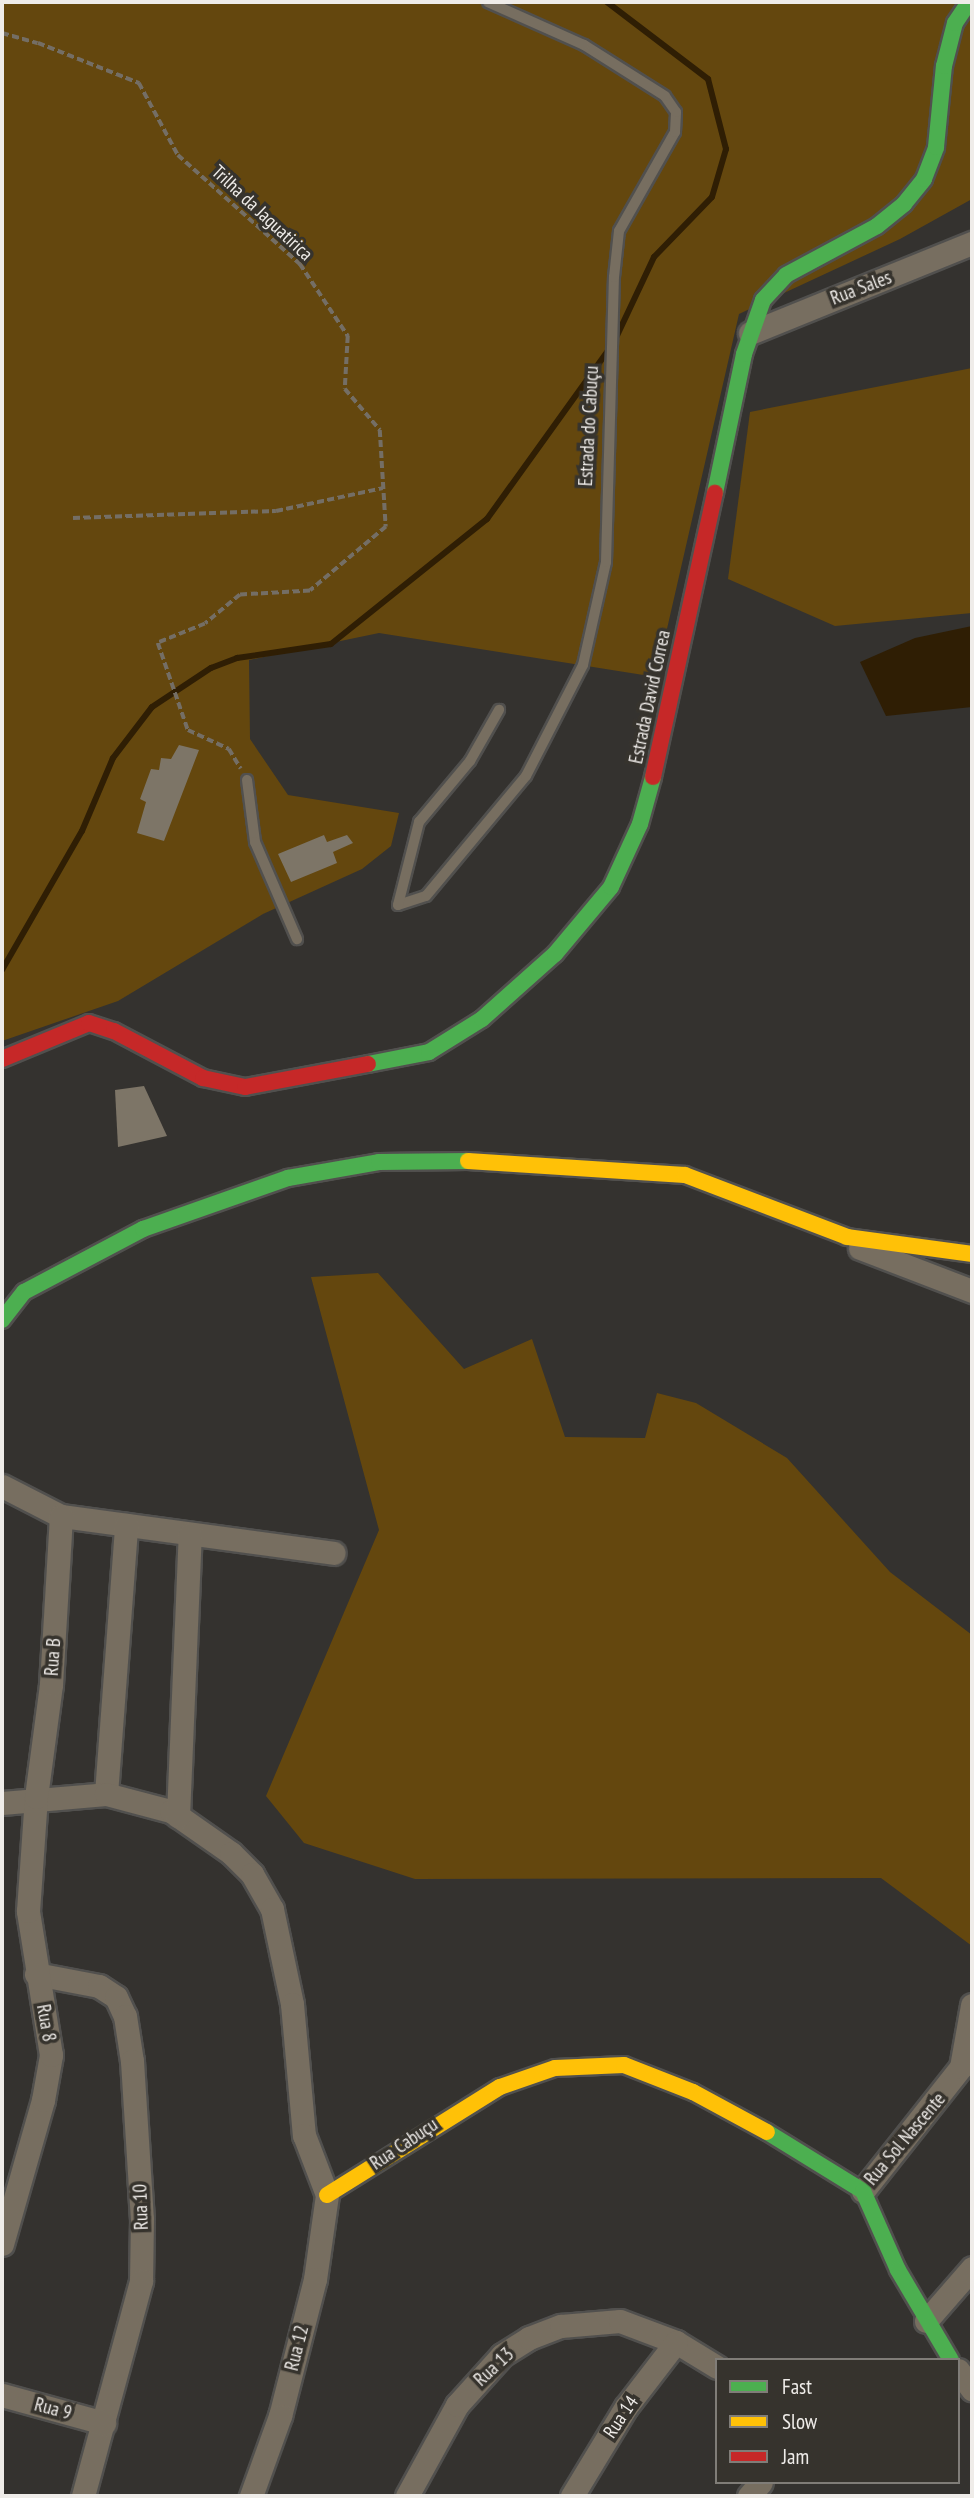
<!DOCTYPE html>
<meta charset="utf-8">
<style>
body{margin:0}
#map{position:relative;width:974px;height:2498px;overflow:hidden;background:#34322f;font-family:"PT Sans Narrow",sans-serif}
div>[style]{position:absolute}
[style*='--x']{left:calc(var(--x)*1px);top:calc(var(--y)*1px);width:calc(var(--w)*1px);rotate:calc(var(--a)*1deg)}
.green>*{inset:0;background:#64470e}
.water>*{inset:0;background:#2f1e04}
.stream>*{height:6px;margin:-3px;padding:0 3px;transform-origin:3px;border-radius:3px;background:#2f1e04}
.building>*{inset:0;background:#7d7567}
.path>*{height:3.5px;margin-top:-1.75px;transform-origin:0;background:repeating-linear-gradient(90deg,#746e65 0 7px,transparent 0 10.5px)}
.roads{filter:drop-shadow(2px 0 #51504e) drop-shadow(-2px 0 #51504e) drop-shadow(0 2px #51504e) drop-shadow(0 -2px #51504e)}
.lane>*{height:10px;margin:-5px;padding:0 5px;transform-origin:5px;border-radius:5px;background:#776e60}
.street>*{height:23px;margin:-11.5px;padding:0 11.5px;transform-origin:11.5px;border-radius:11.5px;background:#776e60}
.fast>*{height:16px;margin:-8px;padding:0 8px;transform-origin:8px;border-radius:8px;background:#4caf50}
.slow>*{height:16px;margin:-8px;padding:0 8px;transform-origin:8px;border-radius:8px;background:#ffc107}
.jam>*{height:16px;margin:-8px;padding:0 8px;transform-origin:8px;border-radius:8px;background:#c62828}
span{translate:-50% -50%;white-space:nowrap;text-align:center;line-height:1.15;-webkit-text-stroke:7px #36332d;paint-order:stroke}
.street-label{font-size:19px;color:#efece9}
.frame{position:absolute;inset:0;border:4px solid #efece9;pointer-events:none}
.legend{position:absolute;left:715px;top:2358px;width:245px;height:126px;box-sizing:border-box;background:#36332d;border:2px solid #807d78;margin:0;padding:9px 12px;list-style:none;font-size:21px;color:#efece9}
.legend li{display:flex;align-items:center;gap:14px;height:35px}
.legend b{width:35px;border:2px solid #807d78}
</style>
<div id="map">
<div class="green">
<i style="clip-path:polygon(2px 2px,972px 2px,972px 199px,900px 239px,739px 314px,656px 677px,379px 633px,249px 660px,250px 739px,288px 795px,399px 813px,391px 846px,362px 869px,263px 914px,118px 1001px,2px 1041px)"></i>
<i style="clip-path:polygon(972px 368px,972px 613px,835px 626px,728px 579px,750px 412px)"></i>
<i style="clip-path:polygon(378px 1273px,464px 1369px,532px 1339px,565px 1437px,645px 1438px,657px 1393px,696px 1403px,787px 1458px,890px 1572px,972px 1635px,972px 1946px,881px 1878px,415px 1879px,304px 1843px,266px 1796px,379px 1530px,311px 1277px)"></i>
</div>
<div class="water">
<i style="clip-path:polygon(972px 626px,972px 707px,886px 716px,860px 662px,915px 638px)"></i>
</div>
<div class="stream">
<i style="--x:2;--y:970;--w:160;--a:-60.1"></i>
<i style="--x:82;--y:831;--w:79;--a:-67"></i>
<i style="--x:113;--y:758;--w:64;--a:-52.6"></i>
<i style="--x:152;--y:707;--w:71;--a:-33.5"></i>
<i style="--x:211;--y:668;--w:28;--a:-21"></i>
<i style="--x:237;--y:658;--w:95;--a:-8.5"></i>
<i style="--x:331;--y:644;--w:200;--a:-38.7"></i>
<i style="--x:487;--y:519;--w:218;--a:-54.3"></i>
<i style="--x:614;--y:342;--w:94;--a:-64.8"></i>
<i style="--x:654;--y:257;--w:83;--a:-46"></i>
<i style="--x:712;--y:197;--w:50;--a:-73.7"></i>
<i style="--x:726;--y:149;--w:72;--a:-104.4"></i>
<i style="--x:708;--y:79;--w:127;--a:-142.7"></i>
</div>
<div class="building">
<i style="clip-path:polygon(179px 745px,199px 750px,164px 841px,137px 833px,146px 802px,140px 799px,151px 769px,159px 770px,161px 758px,171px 759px)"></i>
<i style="clip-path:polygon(324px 835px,327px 842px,347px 835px,353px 843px,333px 852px,337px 863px,291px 882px,278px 854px)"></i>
<i style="clip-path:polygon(144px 1086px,167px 1136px,118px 1147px,115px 1090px)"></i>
</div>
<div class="path">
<i style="--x:2;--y:33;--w:37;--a:16"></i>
<i style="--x:38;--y:43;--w:109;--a:21.6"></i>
<i style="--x:139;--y:83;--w:82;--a:61.6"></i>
<i style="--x:178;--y:155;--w:164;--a:41.8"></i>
<i style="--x:300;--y:264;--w:87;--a:56.3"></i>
<i style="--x:348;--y:336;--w:53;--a:93.2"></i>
<i style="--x:345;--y:389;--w:54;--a:49.5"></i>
<i style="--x:380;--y:430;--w:97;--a:86.5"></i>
<i style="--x:386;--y:527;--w:99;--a:139.9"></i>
<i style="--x:310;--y:591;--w:70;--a:176.7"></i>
<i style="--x:240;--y:595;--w:45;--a:140.4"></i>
<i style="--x:205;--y:624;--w:51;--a:158"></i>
<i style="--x:158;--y:643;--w:92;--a:71"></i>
<i style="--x:188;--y:730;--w:45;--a:24.9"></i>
<i style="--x:229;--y:749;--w:23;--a:59"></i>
<i style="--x:73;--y:518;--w:203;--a:-2"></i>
<i style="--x:276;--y:511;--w:109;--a:-12.1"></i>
</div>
<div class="roads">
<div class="lane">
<i style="--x:247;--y:780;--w:63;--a:82.6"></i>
<i style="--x:255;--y:842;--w:106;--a:66.6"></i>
<i style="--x:398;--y:905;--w:29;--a:-18"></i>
<i style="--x:426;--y:896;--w:156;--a:-50.2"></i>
<i style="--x:526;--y:776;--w:125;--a:-62.8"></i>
<i style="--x:583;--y:665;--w:106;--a:-77.4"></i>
<i style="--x:606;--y:562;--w:285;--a:-88.4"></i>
<i style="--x:614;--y:277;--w:46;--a:-83.8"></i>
<i style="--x:619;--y:231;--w:114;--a:-60.5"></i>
<i style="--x:675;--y:132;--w:20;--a:-87"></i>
<i style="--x:676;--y:112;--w:19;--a:-125"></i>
<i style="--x:665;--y:96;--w:96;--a:-147.8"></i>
<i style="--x:584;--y:45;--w:105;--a:-155.9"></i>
<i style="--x:398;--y:905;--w:86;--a:-75.8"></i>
<i style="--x:419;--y:822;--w:80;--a:-50.1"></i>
<i style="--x:470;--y:761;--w:59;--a:-60.4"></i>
</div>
<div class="street">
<i style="--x:750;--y:333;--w:240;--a:-22.1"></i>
<i style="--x:860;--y:1248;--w:120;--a:21"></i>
<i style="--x:2;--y:1486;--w:66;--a:27"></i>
<i style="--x:61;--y:1516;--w:275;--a:7.7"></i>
<i style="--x:106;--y:1794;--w:270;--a:-85.7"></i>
<i style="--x:2;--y:1803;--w:104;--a:-4.9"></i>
<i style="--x:106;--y:1794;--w:67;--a:14.7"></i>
<i style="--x:171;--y:1811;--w:73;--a:35"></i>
<i style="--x:231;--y:1853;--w:30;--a:45"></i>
<i style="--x:252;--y:1874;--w:40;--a:60.3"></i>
<i style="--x:272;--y:1909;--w:97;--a:78.1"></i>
<i style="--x:292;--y:2004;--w:132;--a:84.8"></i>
<i style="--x:304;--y:2135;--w:64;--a:69"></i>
<i style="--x:327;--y:2195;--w:85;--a:98.1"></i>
<i style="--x:315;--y:2279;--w:141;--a:104.3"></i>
<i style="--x:280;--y:2416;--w:85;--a:109.9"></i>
<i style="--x:178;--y:1816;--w:282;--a:-87.6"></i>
<i style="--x:36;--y:1974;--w:64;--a:10.8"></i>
<i style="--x:99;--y:1986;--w:20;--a:33"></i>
<i style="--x:116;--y:1997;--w:21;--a:65"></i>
<i style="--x:125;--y:2016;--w:46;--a:81.2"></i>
<i style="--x:132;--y:2061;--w:158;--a:86.4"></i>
<i style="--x:142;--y:2219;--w:62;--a:90.9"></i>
<i style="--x:141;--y:2281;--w:223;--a:105.1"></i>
<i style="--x:863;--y:2191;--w:158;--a:-51.7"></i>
<i style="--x:961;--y:2067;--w:63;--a:-79.9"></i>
<i style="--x:2;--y:2244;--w:150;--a:-74.1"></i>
<i style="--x:43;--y:2100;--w:46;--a:-79.9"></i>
<i style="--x:51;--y:2055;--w:146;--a:-99.1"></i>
<i style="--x:28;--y:1911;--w:114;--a:-86"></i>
<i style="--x:36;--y:1797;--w:114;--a:-82.4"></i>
<i style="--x:51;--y:1684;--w:168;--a:-86.6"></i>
<i style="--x:926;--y:2321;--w:70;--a:-49"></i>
<i style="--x:958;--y:2370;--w:24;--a:54"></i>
<i style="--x:2;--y:2395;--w:106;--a:15.4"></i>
<i style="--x:407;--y:2496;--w:104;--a:-61.2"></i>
<i style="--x:457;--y:2405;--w:67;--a:-48"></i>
<i style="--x:502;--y:2355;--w:32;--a:-32"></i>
<i style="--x:529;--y:2338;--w:34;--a:-21"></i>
<i style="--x:561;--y:2326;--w:59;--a:-4.8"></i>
<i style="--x:620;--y:2321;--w:60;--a:20.6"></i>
<i style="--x:676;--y:2342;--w:48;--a:31.4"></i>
<i style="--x:572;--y:2496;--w:104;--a:-58.8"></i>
<i style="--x:626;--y:2407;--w:82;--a:-52.4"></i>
<i style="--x:749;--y:2496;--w:18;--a:-49"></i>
</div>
<div class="fast">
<i style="--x:715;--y:493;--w:142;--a:-78.2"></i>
<i style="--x:744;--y:354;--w:57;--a:-70.6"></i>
<i style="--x:763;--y:300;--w:34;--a:-47"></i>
<i style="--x:786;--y:275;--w:103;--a:-28.3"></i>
<i style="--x:877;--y:226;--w:35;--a:-39"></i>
<i style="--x:904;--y:204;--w:32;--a:-51"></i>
<i style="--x:924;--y:179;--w:34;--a:-69"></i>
<i style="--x:936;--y:147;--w:81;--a:-84.4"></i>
<i style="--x:944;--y:66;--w:44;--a:-75.7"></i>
<i style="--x:955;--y:23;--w:25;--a:-56"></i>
<i style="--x:368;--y:1064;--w:62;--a:-11.1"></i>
<i style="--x:429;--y:1052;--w:62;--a:-31.9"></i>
<i style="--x:482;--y:1019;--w:98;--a:-41.7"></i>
<i style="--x:555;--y:954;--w:87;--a:-50.1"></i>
<i style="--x:611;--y:887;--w:69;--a:-65.3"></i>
<i style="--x:640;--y:824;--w:49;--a:-74.5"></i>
<i style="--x:2;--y:1320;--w:36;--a:-52"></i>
<i style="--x:24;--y:1292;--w:135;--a:-27.9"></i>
<i style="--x:143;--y:1229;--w:154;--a:-19.4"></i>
<i style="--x:288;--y:1178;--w:92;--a:-10"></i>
<i style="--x:379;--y:1162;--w:89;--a:-0.6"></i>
<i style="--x:767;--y:2132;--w:113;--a:31.6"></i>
<i style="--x:863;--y:2191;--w:86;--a:66.1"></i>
<i style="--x:898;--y:2270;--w:104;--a:59.5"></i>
</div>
<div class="slow">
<i style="--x:468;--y:1161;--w:217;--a:3.7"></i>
<i style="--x:685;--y:1175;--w:173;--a:20.9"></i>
<i style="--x:847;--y:1237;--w:126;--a:7.7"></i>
<i style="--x:327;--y:2195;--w:204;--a:-32"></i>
<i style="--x:500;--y:2087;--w:58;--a:-19.1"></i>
<i style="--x:555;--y:2068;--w:69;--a:-2.5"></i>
<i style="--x:624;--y:2065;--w:74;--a:21.4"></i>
<i style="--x:693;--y:2092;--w:84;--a:28.4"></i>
</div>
<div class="jam">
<i style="--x:653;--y:777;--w:291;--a:-77.7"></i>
<i style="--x:2;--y:1059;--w:94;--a:-22.5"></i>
<i style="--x:89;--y:1023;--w:26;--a:18"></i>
<i style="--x:114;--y:1031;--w:101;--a:27.8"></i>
<i style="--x:203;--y:1078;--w:43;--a:12.1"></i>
<i style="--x:245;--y:1087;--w:125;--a:-10.6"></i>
</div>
</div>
<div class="street-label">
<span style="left:262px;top:213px;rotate:43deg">Trilha da Jaguatirica</span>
<span style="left:861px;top:288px;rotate:-21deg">Rua Sales</span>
<span style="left:589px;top:426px;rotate:-87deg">Estrada do Cabuçu</span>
<span style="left:650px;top:697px;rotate:-78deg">Estrada David Correa</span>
<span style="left:53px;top:1657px;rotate:-86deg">Rua B</span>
<span style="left:46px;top:2023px;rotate:80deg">Rua 8</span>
<span style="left:905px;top:2139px;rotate:-50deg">Rua Sol Nascente</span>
<span style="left:404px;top:2144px;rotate:-34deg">Rua Cabuçu</span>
<span style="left:141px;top:2207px;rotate:-92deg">Rua 10</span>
<span style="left:297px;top:2348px;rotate:-76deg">Rua 12</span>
<span style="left:494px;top:2367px;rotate:-43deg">Rua 13</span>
<span style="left:53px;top:2409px;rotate:15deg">Rua 9</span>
<span style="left:621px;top:2417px;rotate:-56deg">Rua 14</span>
</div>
<div class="frame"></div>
<ul class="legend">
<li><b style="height:9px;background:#4caf50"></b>Fast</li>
<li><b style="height:9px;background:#ffc107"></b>Slow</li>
<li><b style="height:9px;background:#c62828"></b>Jam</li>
</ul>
</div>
